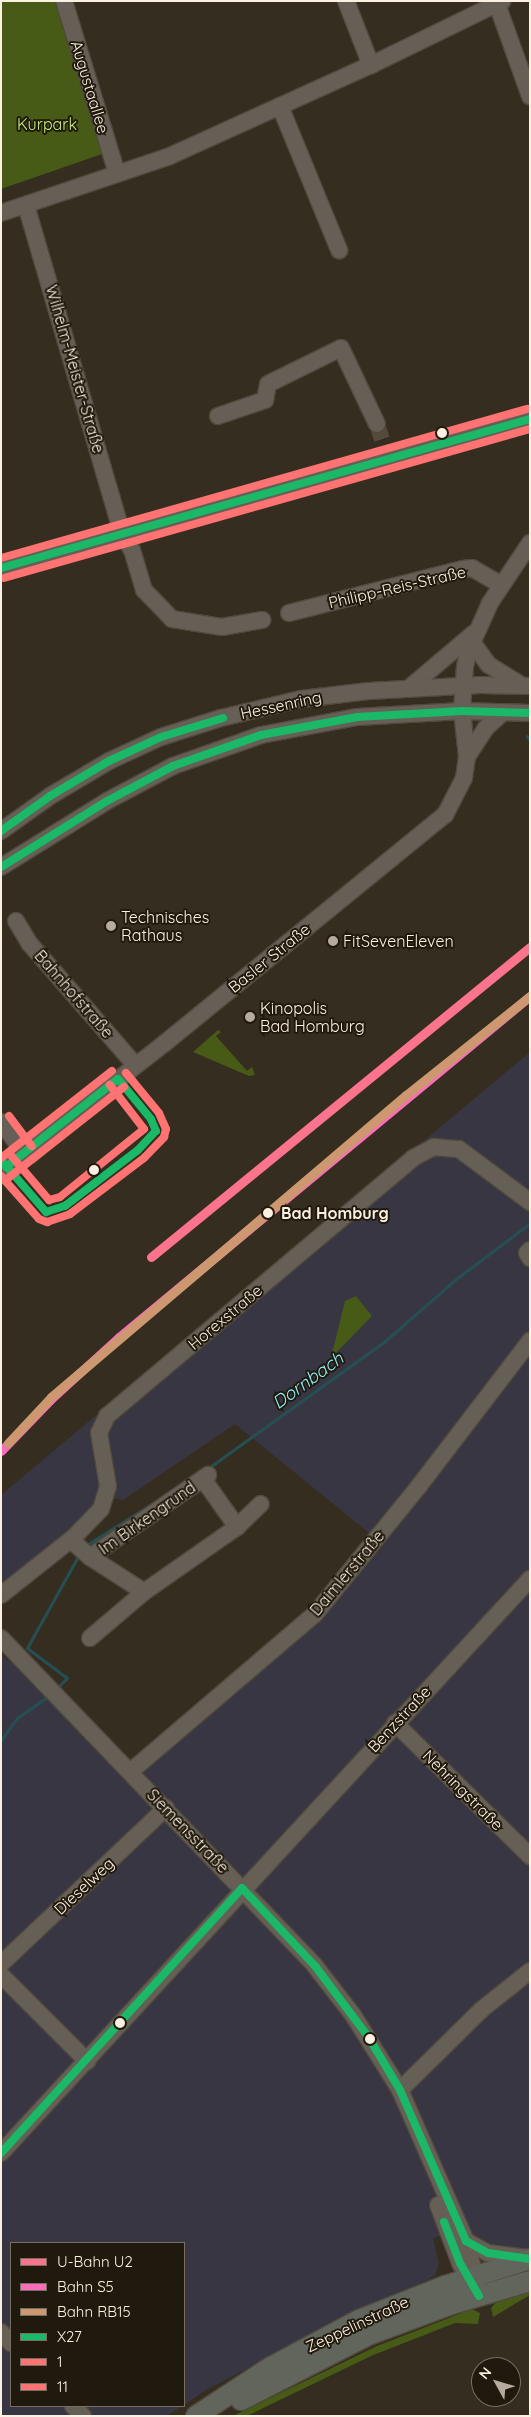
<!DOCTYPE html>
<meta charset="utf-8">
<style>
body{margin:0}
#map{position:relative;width:531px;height:2417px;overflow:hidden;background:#352d1f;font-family:Quicksand,sans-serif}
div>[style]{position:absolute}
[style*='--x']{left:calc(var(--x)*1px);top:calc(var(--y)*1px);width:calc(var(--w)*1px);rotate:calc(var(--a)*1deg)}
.industrial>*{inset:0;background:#383642}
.green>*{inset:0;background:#475a16}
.stream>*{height:3px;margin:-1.5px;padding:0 1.5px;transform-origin:1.5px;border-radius:1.5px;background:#264f54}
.minor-tunnel>*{height:16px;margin-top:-8px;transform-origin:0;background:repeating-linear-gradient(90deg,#534a3c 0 16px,transparent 0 24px)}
.roads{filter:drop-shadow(1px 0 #51493e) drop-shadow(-1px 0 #51493e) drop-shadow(0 1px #51493e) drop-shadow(0 -1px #51493e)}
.minor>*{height:16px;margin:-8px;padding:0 8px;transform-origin:8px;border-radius:8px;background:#655f55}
.major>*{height:20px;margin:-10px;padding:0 10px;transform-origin:10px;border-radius:10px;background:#62655c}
.bus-1>*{height:8px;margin:-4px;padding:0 4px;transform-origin:4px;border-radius:4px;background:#1ab867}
.bus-2>*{height:8px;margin:-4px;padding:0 4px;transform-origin:4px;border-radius:4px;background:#ff7373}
.bus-3>*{height:8px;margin:-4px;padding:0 4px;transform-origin:4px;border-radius:4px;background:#ff7373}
.rail-1>*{height:9px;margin:-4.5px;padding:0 4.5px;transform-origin:4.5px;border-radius:4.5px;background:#fb6dba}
.rail-2>*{height:9px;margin:-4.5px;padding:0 4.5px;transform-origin:4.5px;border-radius:4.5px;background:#cd976f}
.metro-1>*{height:9px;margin:-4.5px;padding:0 4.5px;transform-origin:4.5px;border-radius:4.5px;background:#fc738d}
.dots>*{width:14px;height:14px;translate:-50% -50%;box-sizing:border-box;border:2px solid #20190d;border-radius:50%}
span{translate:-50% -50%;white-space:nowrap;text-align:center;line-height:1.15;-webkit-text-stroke:4px #20190d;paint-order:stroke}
.street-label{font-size:16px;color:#fbf1e2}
.park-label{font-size:16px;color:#c6ef76}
.poi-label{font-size:16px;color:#fbf1e2}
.left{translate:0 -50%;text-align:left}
.stop-label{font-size:16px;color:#fbf1e2;font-weight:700}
.water-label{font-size:18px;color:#8ef0fe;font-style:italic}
.frame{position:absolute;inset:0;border:2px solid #fbf1e2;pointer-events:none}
.legend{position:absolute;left:10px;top:2242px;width:175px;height:165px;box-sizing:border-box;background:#20190d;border:1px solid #786f62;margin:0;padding:6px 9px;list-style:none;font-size:15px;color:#fbf1e2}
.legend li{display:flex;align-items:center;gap:10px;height:25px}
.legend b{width:25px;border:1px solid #786f62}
.north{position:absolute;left:471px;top:2357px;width:50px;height:50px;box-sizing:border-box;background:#20190d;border:1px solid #786f62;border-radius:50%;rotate:309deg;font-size:14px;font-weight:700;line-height:20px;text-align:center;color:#fbf1e2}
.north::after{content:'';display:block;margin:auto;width:18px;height:22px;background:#b6ac9e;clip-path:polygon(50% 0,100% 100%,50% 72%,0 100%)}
</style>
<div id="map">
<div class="industrial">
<i style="clip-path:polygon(530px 1052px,530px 2247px,512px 2251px,494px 2248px,472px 2237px,465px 2228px,433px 2238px,439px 2264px,435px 2275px,428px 2280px,361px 2309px,206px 2390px,184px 2405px,184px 2243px,11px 2243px,11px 2406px,182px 2406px,167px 2416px,1px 2416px,1px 1655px,23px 1671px,128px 1779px,318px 1621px,384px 1545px,235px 1424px,123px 1500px,100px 1495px,84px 1519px,1px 1586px,1px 1495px)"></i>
</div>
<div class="green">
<i style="clip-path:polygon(1px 1px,58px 1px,105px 153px,1px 189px)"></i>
<i style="clip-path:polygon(218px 1030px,221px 1032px,216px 1036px,247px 1071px,252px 1067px,255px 1075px,249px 1076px,193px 1052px)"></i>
<i style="clip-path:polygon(110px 1099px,35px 1163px,28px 1164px,104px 1101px)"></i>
<i style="clip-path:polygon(356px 1296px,372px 1316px,331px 1358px,345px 1301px)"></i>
<i style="clip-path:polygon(530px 2288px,530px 2295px,493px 2317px,491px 2308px,497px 2301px)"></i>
<i style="clip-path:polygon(472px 2309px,480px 2313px,478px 2324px,455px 2323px,371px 2356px,247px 2416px,233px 2416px,377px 2346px)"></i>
</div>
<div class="stream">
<i style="--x:527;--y:736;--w:6;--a:59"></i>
<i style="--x:207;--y:1469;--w:219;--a:-35.7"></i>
<i style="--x:385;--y:1341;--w:94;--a:-41.1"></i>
<i style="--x:456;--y:1279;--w:93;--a:-37.1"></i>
<i style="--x:88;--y:1544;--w:90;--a:-32.3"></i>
<i style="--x:60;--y:1685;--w:10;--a:-45"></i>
<i style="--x:67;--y:1678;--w:50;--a:-143.1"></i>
<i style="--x:27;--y:1648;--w:103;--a:-60.9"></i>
<i style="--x:1;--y:1740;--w:27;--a:-54"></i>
<i style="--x:17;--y:1718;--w:38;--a:-35"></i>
</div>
<div class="minor-tunnel">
<i style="--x:377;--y:424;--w:23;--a:72"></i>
</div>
<div class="roads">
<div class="minor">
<i style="--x:64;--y:1;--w:180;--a:72.9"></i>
<i style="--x:346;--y:1;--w:69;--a:68.7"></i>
<i style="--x:497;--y:4;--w:98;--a:70.3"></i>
<i style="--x:280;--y:106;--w:156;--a:67.7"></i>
<i style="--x:26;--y:205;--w:342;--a:73.7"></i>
<i style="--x:122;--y:533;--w:20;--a:60"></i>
<i style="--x:132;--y:550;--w:42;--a:73.3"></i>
<i style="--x:144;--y:590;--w:40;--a:46"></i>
<i style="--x:172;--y:619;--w:51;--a:9.1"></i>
<i style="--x:222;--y:627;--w:41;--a:-9.9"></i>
<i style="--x:1;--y:213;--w:178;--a:-18.6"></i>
<i style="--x:170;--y:156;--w:221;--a:-24.4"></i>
<i style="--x:371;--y:65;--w:146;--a:-26"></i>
<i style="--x:218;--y:416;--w:50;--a:-18.8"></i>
<i style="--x:265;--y:400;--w:16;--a:-79"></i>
<i style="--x:268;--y:384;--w:81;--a:-26.3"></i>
<i style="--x:341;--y:348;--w:84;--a:64.7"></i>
<i style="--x:1;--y:568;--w:550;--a:-15.73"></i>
<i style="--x:289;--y:613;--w:179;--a:-14.2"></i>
<i style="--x:463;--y:569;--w:9;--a:-6"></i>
<i style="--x:472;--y:568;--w:34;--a:30"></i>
<i style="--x:472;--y:642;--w:29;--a:54"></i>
<i style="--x:489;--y:665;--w:36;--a:32"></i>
<i style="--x:409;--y:688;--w:85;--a:-40.2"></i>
<i style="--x:467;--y:757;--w:35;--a:-57"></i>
<i style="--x:486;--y:728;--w:23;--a:-43"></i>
<i style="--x:1;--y:831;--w:60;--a:-35.5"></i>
<i style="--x:50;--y:796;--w:69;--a:-30.7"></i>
<i style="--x:109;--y:761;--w:57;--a:-24.8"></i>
<i style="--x:161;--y:737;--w:63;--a:-17.6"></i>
<i style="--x:221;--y:718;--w:82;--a:-13.4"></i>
<i style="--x:301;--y:699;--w:68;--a:-6.7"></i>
<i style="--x:369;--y:691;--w:111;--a:-3.1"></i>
<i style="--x:480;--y:685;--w:50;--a:1.1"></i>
<i style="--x:1;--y:867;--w:125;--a:-31.9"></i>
<i style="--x:107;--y:801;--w:75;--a:-27.9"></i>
<i style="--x:173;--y:766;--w:93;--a:-19.4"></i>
<i style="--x:261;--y:735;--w:98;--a:-10.6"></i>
<i style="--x:357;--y:717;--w:105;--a:-3.3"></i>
<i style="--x:462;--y:711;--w:68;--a:1.7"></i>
<i style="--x:16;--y:921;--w:27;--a:59"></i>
<i style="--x:30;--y:944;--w:160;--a:49"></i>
<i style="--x:1;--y:1122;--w:38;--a:53"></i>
<i style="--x:1;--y:1171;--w:208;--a:-38"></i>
<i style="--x:165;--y:1043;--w:361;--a:-39.2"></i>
<i style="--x:445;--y:815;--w:42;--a:-62.8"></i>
<i style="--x:464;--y:778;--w:21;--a:-82"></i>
<i style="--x:467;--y:757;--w:46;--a:-96.2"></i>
<i style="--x:462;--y:711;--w:45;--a:-86.2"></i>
<i style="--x:465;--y:666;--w:16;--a:-76"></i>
<i style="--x:469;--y:650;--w:51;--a:-65.9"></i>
<i style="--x:490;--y:603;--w:72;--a:-56.3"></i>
<i style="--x:530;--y:1250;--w:4;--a:135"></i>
<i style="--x:527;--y:1253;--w:6;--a:59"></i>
<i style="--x:203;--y:1479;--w:59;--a:54.7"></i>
<i style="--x:71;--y:1540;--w:25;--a:42"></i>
<i style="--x:90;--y:1557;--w:144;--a:-34.8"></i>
<i style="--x:90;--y:1557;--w:64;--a:32.9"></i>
<i style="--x:1;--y:1595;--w:92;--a:-38.4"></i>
<i style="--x:73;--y:1538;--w:40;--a:-46"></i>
<i style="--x:101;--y:1509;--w:24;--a:-73"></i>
<i style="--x:108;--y:1486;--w:54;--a:-99.6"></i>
<i style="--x:99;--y:1433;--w:19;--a:-65"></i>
<i style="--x:107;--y:1416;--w:400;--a:-40.1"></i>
<i style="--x:413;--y:1158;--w:24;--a:-28"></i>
<i style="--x:434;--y:1147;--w:25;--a:5"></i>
<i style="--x:459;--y:1149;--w:89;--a:36.7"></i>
<i style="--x:1;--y:1638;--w:454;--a:46.2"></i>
<i style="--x:315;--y:1966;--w:62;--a:52.2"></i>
<i style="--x:353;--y:2015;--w:89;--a:57.9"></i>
<i style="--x:400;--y:2090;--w:165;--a:66.4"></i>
<i style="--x:466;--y:2241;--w:49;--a:75.7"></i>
<i style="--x:90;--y:1638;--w:71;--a:-40.4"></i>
<i style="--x:144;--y:1592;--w:113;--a:-35"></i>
<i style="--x:237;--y:1527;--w:33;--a:-44"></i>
<i style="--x:395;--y:1723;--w:190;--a:44.6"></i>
<i style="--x:130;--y:1772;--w:243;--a:-40.5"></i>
<i style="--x:315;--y:1614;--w:165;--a:-50.9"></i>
<i style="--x:419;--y:1486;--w:183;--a:-52.6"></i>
<i style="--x:1;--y:1964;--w:227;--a:-43.4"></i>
<i style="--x:1;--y:1975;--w:122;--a:45"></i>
<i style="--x:400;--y:2090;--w:114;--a:-44.6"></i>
<i style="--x:481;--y:2010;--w:63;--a:-38.5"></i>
<i style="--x:1;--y:2153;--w:781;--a:-47.34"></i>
<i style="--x:438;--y:2205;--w:62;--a:69.2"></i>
<i style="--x:460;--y:2263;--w:29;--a:61"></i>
<i style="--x:466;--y:2241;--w:25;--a:29"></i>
<i style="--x:488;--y:2253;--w:40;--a:7.1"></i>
<i style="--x:1;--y:2332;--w:15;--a:48"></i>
<i style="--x:73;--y:2406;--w:14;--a:45"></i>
</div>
<div class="major">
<i style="--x:241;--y:2400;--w:140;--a:-27.1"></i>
<i style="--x:366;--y:2336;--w:89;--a:-20.5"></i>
<i style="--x:449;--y:2305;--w:84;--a:-16.5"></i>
<i style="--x:196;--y:2416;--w:90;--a:-33.2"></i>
<i style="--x:271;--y:2367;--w:100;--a:-28.1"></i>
<i style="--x:359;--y:2320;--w:92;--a:-21.6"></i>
<i style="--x:445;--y:2286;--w:89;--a:-17.6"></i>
</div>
</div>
<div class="bus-1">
<i style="--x:1;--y:568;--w:550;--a:-15.73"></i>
<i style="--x:1;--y:831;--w:60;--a:-35.5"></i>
<i style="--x:50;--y:796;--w:69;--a:-30.7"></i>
<i style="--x:109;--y:761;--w:57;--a:-24.8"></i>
<i style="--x:161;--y:737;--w:65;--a:-17"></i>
<i style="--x:1;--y:867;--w:125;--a:-31.9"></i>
<i style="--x:107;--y:801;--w:75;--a:-27.9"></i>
<i style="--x:173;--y:766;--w:93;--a:-19.4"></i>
<i style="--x:261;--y:735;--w:98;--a:-10.6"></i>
<i style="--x:357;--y:717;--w:105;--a:-3.3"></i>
<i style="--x:462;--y:711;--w:68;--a:1.7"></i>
<i style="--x:1;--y:1160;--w:69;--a:49.1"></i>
<i style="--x:46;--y:1212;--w:20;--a:-18"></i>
<i style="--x:65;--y:1206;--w:92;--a:-37.5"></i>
<i style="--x:138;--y:1150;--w:26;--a:-47"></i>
<i style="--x:156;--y:1131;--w:13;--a:-113"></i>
<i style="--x:151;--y:1119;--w:52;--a:-129.5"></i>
<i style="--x:6;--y:1167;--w:142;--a:-38.2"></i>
<i style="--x:242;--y:1888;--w:107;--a:46.9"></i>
<i style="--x:315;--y:1966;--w:90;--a:53.1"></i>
<i style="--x:369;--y:2038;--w:61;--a:59.2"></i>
<i style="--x:400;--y:2090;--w:165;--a:66.4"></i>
<i style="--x:466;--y:2241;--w:25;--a:29"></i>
<i style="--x:488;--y:2253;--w:42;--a:8.1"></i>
<i style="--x:1;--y:2153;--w:358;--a:-47.7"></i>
<i style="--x:444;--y:2222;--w:44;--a:68.7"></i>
<i style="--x:460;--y:2263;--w:38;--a:60"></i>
</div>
<div class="bus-2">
<i style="--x:4;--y:578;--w:547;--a:-15.82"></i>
<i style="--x:1;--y:1176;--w:57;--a:48.5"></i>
<i style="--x:39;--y:1219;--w:9;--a:21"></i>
<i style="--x:47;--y:1222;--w:24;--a:-19"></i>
<i style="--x:70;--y:1214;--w:93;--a:-37.1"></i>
<i style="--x:144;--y:1158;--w:29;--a:-46"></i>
<i style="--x:164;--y:1137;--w:8;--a:-76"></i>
<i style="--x:166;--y:1129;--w:17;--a:-114"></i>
<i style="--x:159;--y:1113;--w:52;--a:-129.5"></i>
<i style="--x:7;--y:1179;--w:149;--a:-38.2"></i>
</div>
<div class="bus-3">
<i style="--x:1;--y:558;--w:547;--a:-15.82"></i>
<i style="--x:9;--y:1116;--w:38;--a:53"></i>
<i style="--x:9;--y:1153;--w:62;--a:49.6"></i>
<i style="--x:49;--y:1200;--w:11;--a:-15"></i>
<i style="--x:60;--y:1197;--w:108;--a:-39"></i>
<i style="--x:144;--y:1129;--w:56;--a:-127.7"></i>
<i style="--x:1;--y:1158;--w:141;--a:-38.1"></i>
</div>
<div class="rail-1">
<i style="--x:1;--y:1451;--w:72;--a:-46.1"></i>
<i style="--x:51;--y:1399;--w:92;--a:-42.4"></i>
<i style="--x:119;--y:1337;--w:534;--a:-39.68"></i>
</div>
<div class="rail-2">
<i style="--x:8;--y:1443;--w:63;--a:-46.9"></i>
<i style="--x:51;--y:1397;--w:466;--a:-40.4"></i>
<i style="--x:406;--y:1095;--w:159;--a:-38.6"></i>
</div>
<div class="metro-1">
<i style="--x:151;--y:1257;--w:490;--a:-39.3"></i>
</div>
<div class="dots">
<i style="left:442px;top:433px;background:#fbf1e2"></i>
<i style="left:111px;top:926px;background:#b6ac9e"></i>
<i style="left:333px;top:941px;background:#b6ac9e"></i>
<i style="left:250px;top:1017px;background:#b6ac9e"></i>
<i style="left:94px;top:1170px;background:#fbf1e2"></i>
<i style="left:268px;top:1213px;background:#fbf1e2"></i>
<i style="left:120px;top:2023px;background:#fbf1e2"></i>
<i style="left:370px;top:2039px;background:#fbf1e2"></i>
</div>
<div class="street-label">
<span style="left:90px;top:87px;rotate:73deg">Augustaallee</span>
<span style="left:75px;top:369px;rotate:74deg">Wilhelm-Meister-Straße</span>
<span style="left:397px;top:587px;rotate:-13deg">Philipp-Reis-Straße</span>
<span style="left:281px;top:705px;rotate:-12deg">Hessenring</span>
<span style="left:269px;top:958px;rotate:-39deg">Basler Straße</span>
<span style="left:74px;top:994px;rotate:49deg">Bahnhofstraße</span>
<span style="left:225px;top:1317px;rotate:-40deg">Horexstraße</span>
<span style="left:147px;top:1518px;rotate:-35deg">Im Birkengrund</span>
<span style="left:347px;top:1573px;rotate:-50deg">Daimlerstraße</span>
<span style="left:399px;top:1719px;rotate:-47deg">Benzstraße</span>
<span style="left:463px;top:1790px;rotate:45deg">Nehringstraße</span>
<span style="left:188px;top:1831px;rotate:46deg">Siemensstraße</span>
<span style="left:84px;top:1886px;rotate:-43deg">Dieselweg</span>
<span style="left:357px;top:2324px;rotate:-25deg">Zeppelinstraße</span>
</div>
<div class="park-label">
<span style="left:47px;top:124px">Kurpark</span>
</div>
<div class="poi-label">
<span class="left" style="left:121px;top:926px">Technisches<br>Rathaus</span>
<span class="left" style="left:343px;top:941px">FitSevenEleven</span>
<span class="left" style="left:260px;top:1017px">Kinopolis<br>Bad Homburg</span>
</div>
<div class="stop-label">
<span class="left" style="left:281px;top:1213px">Bad Homburg</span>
</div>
<div class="water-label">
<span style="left:308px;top:1381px;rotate:-36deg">Dornbach</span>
</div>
<div class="frame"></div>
<ul class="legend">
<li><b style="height:6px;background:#fc738d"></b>U-Bahn U2</li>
<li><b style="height:6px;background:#fb6dba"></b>Bahn S5</li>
<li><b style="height:6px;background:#cd976f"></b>Bahn RB15</li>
<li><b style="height:6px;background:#1ab867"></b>X27</li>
<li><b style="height:6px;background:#ff7373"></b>1</li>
<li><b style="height:6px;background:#ff7373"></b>11</li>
</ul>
<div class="north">N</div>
</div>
